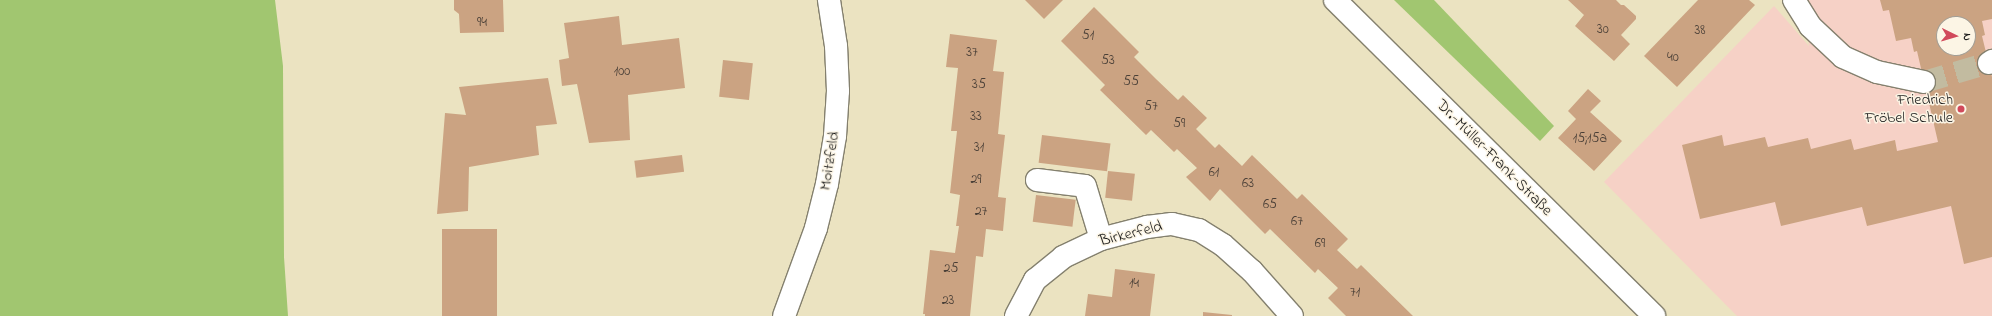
<!DOCTYPE html>
<meta charset="utf-8">
<style>
body{margin:0}
#map{position:relative;width:1992px;height:316px;overflow:hidden;background:#ebe3c1;font-family:"Indie Flower",sans-serif}
div>[style]{position:absolute}
[style*='--x']{left:calc(var(--x)*1px);top:calc(var(--y)*1px);width:calc(var(--w)*1px);rotate:calc(var(--a)*1deg)}
.built>*{inset:0;background:#f6d1c6}
.green>*{inset:0;background:#a1c670}
.building>*{inset:0;background:#cba382;transform-origin:0 0}
.minor-tunnel>*{height:22px;margin-top:-11px;transform-origin:0;background:repeating-linear-gradient(90deg,#c2bba0 0 22px,transparent 0 33px)}
.roads{filter:drop-shadow(1px 0 #84806e) drop-shadow(-1px 0 #84806e) drop-shadow(0 1px #84806e) drop-shadow(0 -1px #84806e)}
.minor>*{height:22px;margin:-11px;padding:0 11px;transform-origin:11px;border-radius:11px;background:#fff}
.major>*{height:22px;margin:-11px;padding:0 11px;transform-origin:11px;border-radius:11px;background:#fff}
.dots>*{width:11px;height:11px;translate:-50% -50%;box-sizing:border-box;border:2px solid #fcf5e5;border-radius:50%}
span{translate:-50% -50%;white-space:nowrap;text-align:center;line-height:1.15;-webkit-text-stroke:3px #fcf5e5;paint-order:stroke}
.number-label{font-size:14px;color:#483e36}
.number-label span{-webkit-text-stroke-width:0}
.poi-label{font-size:16px;color:#1c1c1c}
.right{translate:-100% -50%;text-align:right}
.street-label{font-size:16px;color:#1c1c1c}
.north{position:absolute;left:1936px;top:16px;width:40px;height:40px;box-sizing:border-box;background:#fcf5e5;border:1px solid #a29e95;border-radius:50%;rotate:95deg;font-size:11px;font-weight:700;line-height:16px;text-align:center;color:#1c1c1c}
.north::after{content:'';display:block;margin:auto;width:14px;height:18px;background:#d1495b;clip-path:polygon(50% 0,100% 100%,50% 72%,0 100%)}
</style>
<div id="map">
<div class="built">
<i style="clip-path:polygon(evenodd,1802px 0,1992px 0,1992px 316px,1737px 316px,1604px 182px,1774px 6px,1809px 46px,1802px 0,1944px 24px,1968px 24px,1968px 48px,1944px 48px,1944px 24px)"></i>
</div>
<div class="green">
<i style="clip-path:polygon(0 0,275px 0,283px 66px,284px 257px,288px 316px,0 316px)"></i>
<i style="clip-path:polygon(1394px 0,1434px 0,1554px 126px,1540px 141px)"></i>
</div>
<div class="building">
<i style="clip-path:polygon(454px 0,503px 0,504px 32px,460px 33px,459px 14px,454px 10px)"></i>
<i style="clip-path:polygon(1025px 0,1063px 0,1044px 19px)"></i>
<i style="clip-path:polygon(1568px 0,1616px 0,1621px 5px,1624px 5px,1636px 16px,1636px 19px,1621px 35px,1630px 44px,1614px 61px,1575px 26px,1584px 15px)"></i>
<i style="clip-path:polygon(1698px 0,1749px 0,1755px 5px,1677px 87px,1644px 56px)"></i>
<i style="clip-path:polygon(evenodd,1880px 0,1992px 0,1992px 19px,1982px 21px,1985px 35px,1982px 36px,1992px 77px,1992px 257px,1964px 264px,1951px 206px,1867px 226px,1862px 207px,1781px 226px,1775px 202px,1700px 219px,1682px 145px,1722px 135px,1724px 146px,1765px 137px,1768px 147px,1808px 138px,1811px 149px,1851px 139px,1854px 150px,1895px 140px,1897px 151px,1938px 142px,1917px 51px,1914px 52px,1911px 38px,1896px 41px,1889px 10px,1883px 11px,1880px 0,1944px 24px,1968px 24px,1968px 48px,1944px 48px,1944px 24px)"></i>
<i style="clip-path:polygon(1094px 7px,1139px 52px,1134px 57px,1156px 79px,1178px 100px,1183px 95px,1207px 118px,1196px 129px,1215px 148px,1219px 144px,1242px 166px,1252px 155px,1297px 199px,1302px 194px,1348px 239px,1337px 250px,1357px 269px,1361px 265px,1413px 316px,1346px 316px,1328px 298px,1338px 288px,1318px 269px,1315px 273px,1270px 229px,1265px 234px,1220px 189px,1210px 201px,1186px 177px,1197px 168px,1177px 149px,1174px 152px,1151px 130px,1146px 135px,1100px 90px,1105px 85px,1061px 41px)"></i>
<i style="clip-path:polygon(619px 16px,622px 45px,679px 38px,685px 88px,628px 95px,630px 140px,589px 143px,577px 84px,562px 86px,559px 60px,569px 58px,564px 23px)"></i>
<i style="clip-path:polygon(950px 34px,997px 40px,993px 71px,1004px 72px,998px 134px,1005px 135px,998px 197px,1006px 198px,1003px 231px,986px 229px,983px 257px,976px 256px,970px 316px,925px 316px,925px 314px,923px 314px,930px 250px,955px 253px,959px 226px,956px 226px,960px 195px,950px 193px,957px 131px,951px 131px,958px 68px,946px 67px)"></i>
<i style="left:723px;top:60px;width:30px;height:37px;rotate:6deg"></i>
<i style="clip-path:polygon(548px 78px,557px 124px,536px 126px,539px 155px,469px 167px,468px 211px,437px 214px,445px 113px,466px 115px,459px 87px)"></i>
<i style="clip-path:polygon(1588px 89px,1601px 101px,1590px 112px,1622px 141px,1594px 171px,1558px 138px,1576px 119px,1568px 111px)"></i>
<i style="left:1042px;top:135px;width:69px;height:28px;rotate:7deg"></i>
<i style="left:682px;top:155px;width:17px;height:48px;rotate:83deg"></i>
<i style="left:1108px;top:171px;width:27px;height:27px;rotate:6deg"></i>
<i style="left:1036px;top:195px;width:40px;height:27px;rotate:7deg"></i>
<i style="left:442px;top:229px;width:55px;height:87px"></i>
<i style="clip-path:polygon(1115px 269px,1155px 274px,1150px 316px,1085px 316px,1088px 294px,1112px 297px)"></i>
<i style="clip-path:polygon(1203px 312px,1232px 315px,1232px 316px,1203px 316px)"></i>
</div>
<div class="minor-tunnel">
<i style="--x:1924;--y:82;--w:68;--a:-16.3"></i>
</div>
<div class="roads">
<div class="minor">
<i style="--x:1794;--y:0;--w:31;--a:58"></i>
<i style="--x:1810;--y:26;--w:45;--a:43.2"></i>
<i style="--x:1843;--y:57;--w:37;--a:24"></i>
<i style="--x:1877;--y:72;--w:48;--a:12"></i>
<i style="--x:1989;--y:63;--w:4;--a:-34"></i>
<i style="--x:1037;--y:180;--w:48;--a:7.1"></i>
<i style="--x:1085;--y:186;--w:55;--a:73.2"></i>
<i style="--x:784;--y:316;--w:94;--a:-70"></i>
<i style="--x:816;--y:228;--w:45;--a:-76"></i>
<i style="--x:827;--y:184;--w:49;--a:-80.5"></i>
<i style="--x:835;--y:136;--w:45;--a:-86.2"></i>
<i style="--x:838;--y:91;--w:45;--a:-92.5"></i>
<i style="--x:836;--y:46;--w:47;--a:-98.7"></i>
<i style="--x:1016;--y:316;--w:41;--a:-62.2"></i>
<i style="--x:1035;--y:280;--w:36;--a:-39"></i>
<i style="--x:1063;--y:257;--w:42;--a:-25.3"></i>
<i style="--x:1101;--y:239;--w:48;--a:-14.6"></i>
<i style="--x:1147;--y:227;--w:25;--a:-7"></i>
<i style="--x:1172;--y:224;--w:28;--a:13"></i>
<i style="--x:1199;--y:230;--w:28;--a:32"></i>
<i style="--x:1223;--y:245;--w:39;--a:42"></i>
<i style="--x:1252;--y:271;--w:60;--a:48.4"></i>
</div>
<div class="major">
<i style="--x:1335;--y:0;--w:449;--a:44.7"></i>
</div>
</div>
<div class="dots">
<i style="left:1961px;top:109px;background:#d1495b"></i>
</div>
<div class="number-label">
<span style="left:482px;top:23px">94</span>
<span style="left:1603px;top:30px">30</span>
<span style="left:1700px;top:31px">38</span>
<span style="left:1088px;top:36px">51</span>
<span style="left:972px;top:53px">37</span>
<span style="left:1673px;top:58px">40</span>
<span style="left:1108px;top:61px">53</span>
<span style="left:622px;top:72px">100</span>
<span style="left:1131px;top:82px">55</span>
<span style="left:979px;top:85px">35</span>
<span style="left:1151px;top:107px">57</span>
<span style="left:976px;top:117px">33</span>
<span style="left:1179px;top:124px">59</span>
<span style="left:1590px;top:139px">15;15a</span>
<span style="left:979px;top:148px">31</span>
<span style="left:1214px;top:173px">61</span>
<span style="left:976px;top:180px">29</span>
<span style="left:1248px;top:184px">63</span>
<span style="left:1270px;top:205px">65</span>
<span style="left:981px;top:212px">27</span>
<span style="left:1297px;top:222px">67</span>
<span style="left:1320px;top:244px">69</span>
<span style="left:951px;top:269px">25</span>
<span style="left:1134px;top:284px">14</span>
<span style="left:1355px;top:293px">71</span>
<span style="left:948px;top:301px">23</span>
</div>
<div class="poi-label">
<span class="right" style="left:1953px;top:109px">Friedrich<br>Fröbel Schule</span>
</div>
<div class="street-label">
<span style="left:1494px;top:158px;rotate:45deg">Dr.-Müller-Frank-Straße</span>
<span style="left:830px;top:161px;rotate:-81deg">Moitzfeld</span>
<span style="left:1131px;top:234px;rotate:-14deg">Birkerfeld</span>
</div>
<div class="north">N</div>
</div>
